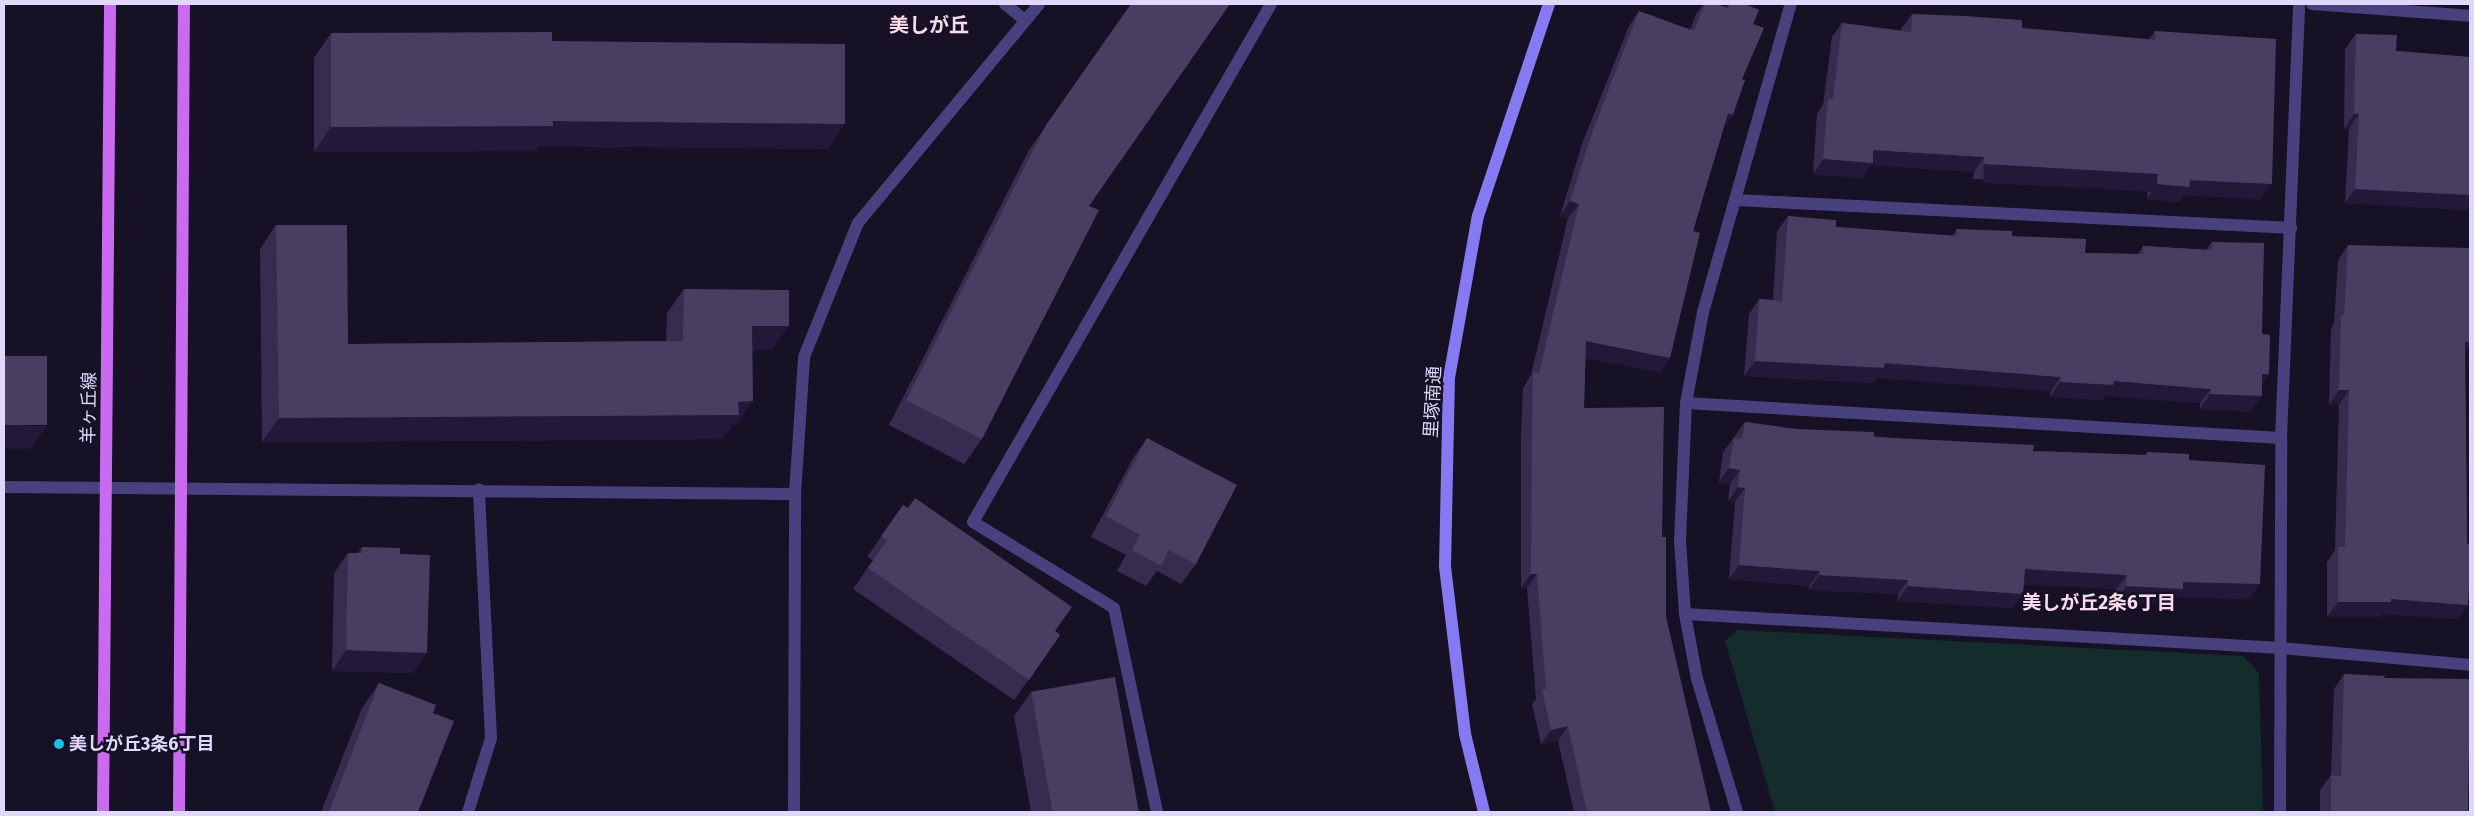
<!DOCTYPE html>
<meta charset="utf-8">
<style>
body{margin:0}
#map{position:relative;width:2474px;height:816px;overflow:hidden;background:#161124;font-family:"Fira Sans","Noto Sans JP",sans-serif}
div>[style]{position:absolute}
[style*='--x']{left:calc(var(--x)*1px);top:calc(var(--y)*1px);width:calc(var(--w)*1px);rotate:calc(var(--a)*1deg)}
.green>*{inset:0;background:#152c2d}
.lane>*{height:12px;margin:-6px;padding:0 6px;transform-origin:6px;border-radius:6px;background:#49417e}
.street>*{height:12px;margin:-6px;padding:0 6px;transform-origin:6px;border-radius:6px;background:#49417e}
.secondary>*{height:12px;margin:-6px;padding:0 6px;transform-origin:6px;border-radius:6px;background:#8779f1}
.primary>*{height:12px;margin:-6px;padding:0 6px;transform-origin:6px;border-radius:6px;background:#ca6af0}
.wall>*{inset:0;background:#362c50}
.shaded-wall>*{inset:0;background:#211937;transform-origin:0 0}
.building>*{inset:0;background:#483e62;transform-origin:0 0}
.dots>*{width:14px;height:14px;translate:-50% -50%;box-sizing:border-box;border:2px solid #161124;border-radius:50%}
span{translate:-50% -50%;white-space:nowrap;text-align:center;line-height:1.15;-webkit-text-stroke:5px #161124;paint-order:stroke}
.street-label{font-size:18px;color:#dfd8fb}
.poi-label{font-size:18px;color:#dfd8fb;font-weight:700}
.left{translate:0 -50%;text-align:left}
.neighbourhood-label{font-size:19px;color:#fbdaec;font-weight:700}
.quarter-label{font-size:20px;color:#fbdaec;font-weight:700}
.frame{position:absolute;inset:0;border:5px solid #dfd8fb;pointer-events:none}
</style>
<div id="map">
<div class="green">
<i style="clip-path:polygon(1737px 630px,2243px 656px,2259px 673px,2263px 812px,1775px 812px,1725px 641px)"></i>
</div>
<div class="lane">
<i style="--x:1005;--y:4;--w:26;--a:39"></i>
<i style="--x:468;--y:812;--w:77;--a:-72.7"></i>
<i style="--x:491;--y:738;--w:249;--a:-92.8"></i>
<i style="--x:1157;--y:812;--w:208;--a:-101.9"></i>
<i style="--x:1114;--y:608;--w:165;--a:-148.6"></i>
<i style="--x:973;--y:522;--w:598;--a:-60.09"></i>
</div>
<div class="street">
<i style="--x:2312;--y:4;--w:158;--a:4.3"></i>
<i style="--x:1736;--y:200;--w:556;--a:2.89"></i>
<i style="--x:1686;--y:403;--w:596;--a:3.37"></i>
<i style="--x:4;--y:487;--w:791;--a:0.51"></i>
<i style="--x:1685;--y:614;--w:597;--a:3.27"></i>
<i style="--x:2281;--y:648;--w:190;--a:5.1"></i>
<i style="--x:794;--y:812;--w:318;--a:-89.8"></i>
<i style="--x:795;--y:494;--w:137;--a:-86.2"></i>
<i style="--x:804;--y:357;--w:144;--a:-68.1"></i>
<i style="--x:858;--y:223;--w:284;--a:-50.4"></i>
<i style="--x:1737;--y:812;--w:139;--a:-106.7"></i>
<i style="--x:1697;--y:679;--w:66;--a:-100.5"></i>
<i style="--x:1685;--y:614;--w:74;--a:-93.9"></i>
<i style="--x:1680;--y:540;--w:137;--a:-87.5"></i>
<i style="--x:1686;--y:403;--w:93;--a:-79.4"></i>
<i style="--x:1703;--y:312;--w:320;--a:-74.1"></i>
<i style="--x:2280;--y:812;--w:374;--a:-89.8"></i>
<i style="--x:2281;--y:438;--w:434;--a:-87.6"></i>
</div>
<div class="secondary">
<i style="--x:1484;--y:812;--w:80;--a:-103.7"></i>
<i style="--x:1465;--y:734;--w:168;--a:-96.8"></i>
<i style="--x:1445;--y:567;--w:189;--a:-88.8"></i>
<i style="--x:1449;--y:378;--w:165;--a:-79.9"></i>
<i style="--x:1478;--y:216;--w:224;--a:-71.5"></i>
</div>
<div class="primary">
<i style="--x:103;--y:812;--w:808;--a:-89.5"></i>
<i style="--x:179;--y:812;--w:808;--a:-89.65"></i>
</div>
<div class="wall">
<i style="clip-path:polygon(1131px 4px,1089px 206px,982px 439px,964px 464px,889px 425px,1029px 150px)"></i>
<i style="clip-path:polygon(1704px 4px,1717px 4px,1726px 8px,1728px 4px,1745px 4px,1753px 24px,1742px 79px,1724px 127px,1693px 231px,1660px 372px,1585px 358px,1584px 408px,1662px 537px,1666px 617px,1711px 812px,1574px 812px,1558px 741px,1541px 744px,1532px 704px,1536px 699px,1527px 588px,1521px 588px,1521px 437px,1523px 388px,1531px 375px,1568px 218px,1560px 216px,1582px 144px,1629px 26px,1639px 11px,1690px 30px,1696px 14px)"></i>
<i style="clip-path:polygon(1912px 14px,2022px 28px,2149px 39px,2155px 31px,2261px 199px,2184px 195px,2179px 202px,2147px 199px,2148px 189px,1973px 179px,1974px 172px,1871px 165px,1862px 178px,1813px 174px,1817px 114px,1823px 105px,1832px 37px,1842px 23px,1901px 31px,1901px 29px)"></i>
<i style="clip-path:polygon(331px 33px,552px 41px,828px 149px,538px 146px,535px 151px,314px 152px,314px 58px)"></i>
<i style="clip-path:polygon(2356px 34px,2396px 51px,2470px 57px,2470px 206px,2467px 210px,2345px 203px,2349px 129px,2344px 129px,2345px 49px)"></i>
<i style="clip-path:polygon(1788px 216px,1836px 227px,1952px 236px,1957px 229px,2012px 236px,2085px 253px,2138px 254px,2143px 246px,2206px 250px,2212px 242px,2262px 334px,2262px 385px,2251px 411px,2200px 409px,2200px 403px,2106px 396px,2103px 400px,2050px 397px,2051px 391px,1877px 378px,1874px 383px,1744px 376px,1749px 314px,1759px 299px,1773px 300px,1777px 231px)"></i>
<i style="clip-path:polygon(276px 225px,348px 344px,666px 341px,667px 313px,684px 289px,772px 350px,753px 350px,736px 425px,732px 425px,722px 439px,262px 442px,260px 249px)"></i>
<i style="clip-path:polygon(2348px 245px,2465px 353px,2468px 605px,2458px 619px,2382px 614px,2380px 617px,2327px 617px,2327px 562px,2335px 550px,2339px 405px,2329px 405px,2331px 329px,2334px 324px,2338px 260px)"></i>
<i style="clip-path:polygon(1745px 422px,1796px 429px,2033px 451px,2145px 455px,2147px 452px,2189px 460px,2249px 599px,2177px 597px,2172px 604px,2116px 601px,2116px 589px,2024px 584px,2013px 608px,1897px 601px,1898px 594px,1809px 590px,1809px 586px,1729px 579px,1735px 502px,1728px 501px,1730px 484px,1719px 482px,1723px 452px)"></i>
<i style="clip-path:polygon(1147px 438px,1196px 564px,1181px 584px,1157px 571px,1146px 586px,1117px 571px,1126px 555px,1091px 537px,1133px 458px)"></i>
<i style="clip-path:polygon(903px 505px,1060px 635px,1014px 700px,853px 589px,873px 560px,867px 557px)"></i>
<i style="clip-path:polygon(362px 547px,400px 554px,413px 673px,332px 671px,334px 573px,348px 553px,358px 553px)"></i>
<i style="clip-path:polygon(2344px 674px,2384px 678px,2468px 812px,2320px 812px,2320px 790px,2331px 775px,2334px 689px)"></i>
<i style="clip-path:polygon(379px 683px,433px 713px,418px 812px,321px 812px,362px 708px)"></i>
<i style="clip-path:polygon(1031px 692px,1140px 812px,1031px 812px,1014px 716px)"></i>
</div>
<div class="shaded-wall">
<i style="clip-path:polygon(1728px 113px,1733px 115px,1723px 129px)"></i>
<i style="clip-path:polygon(2354px 114px,2359px 114px,2349px 129px,2344px 129px)"></i>
<i style="clip-path:polygon(553px 121px,845px 124px,828px 149px,538px 146px,535px 151px,314px 152px,331px 127px)"></i>
<i style="clip-path:polygon(1873px 150px,1984px 157px,1974px 172px,1871px 165px,1862px 178px,1813px 174px,1823px 159px)"></i>
<i style="left:1984px;top:164px;width:174px;height:19px;rotate:3deg"></i>
<i style="clip-path:polygon(2190px 180px,2272px 184px,2261px 199px,2184px 195px,2179px 202px,2147px 199px,2157px 184px)"></i>
<i style="clip-path:polygon(2355px 189px,2470px 195px,2470px 206px,2467px 210px,2345px 203px)"></i>
<i style="clip-path:polygon(1570px 201px,1579px 204px,1568px 218px,1560px 216px)"></i>
<i style="clip-path:polygon(752px 326px,789px 326px,772px 350px,736px 350px)"></i>
<i style="clip-path:polygon(1586px 341px,1670px 358px,1660px 372px,1576px 356px)"></i>
<i style="clip-path:polygon(2465px 342px,2470px 342px,2470px 345px,2462px 357px)"></i>
<i style="clip-path:polygon(1755px 361px,1885px 363px,2061px 377px,2051px 391px,1877px 378px,1874px 383px,1744px 376px)"></i>
<i style="clip-path:polygon(2262px 374px,2269px 374px,2259px 389px)"></i>
<i style="clip-path:polygon(2114px 381px,2211px 389px,2200px 403px,2106px 396px,2103px 400px,2050px 397px,2060px 382px)"></i>
<i style="clip-path:polygon(2339px 390px,2349px 390px,2339px 405px,2329px 405px)"></i>
<i style="clip-path:polygon(2210px 394px,2262px 396px,2251px 411px,2200px 409px)"></i>
<i style="clip-path:polygon(753px 401px,736px 425px,732px 425px,722px 439px,262px 442px,279px 418px)"></i>
<i style="clip-path:polygon(4px 425px,47px 426px,30px 449px,4px 449px)"></i>
<i style="clip-path:polygon(1729px 468px,1740px 470px,1730px 484px,1719px 482px)"></i>
<i style="clip-path:polygon(1738px 487px,1745px 488px,1735px 502px,1728px 501px)"></i>
<i style="clip-path:polygon(1739px 565px,1820px 571px,1809px 586px,1729px 579px)"></i>
<i style="clip-path:polygon(2025px 569px,2127px 575px,2116px 589px,2014px 584px)"></i>
<i style="clip-path:polygon(1531px 574px,1537px 574px,1527px 588px,1521px 588px)"></i>
<i style="clip-path:polygon(1819px 575px,1908px 580px,1898px 594px,1809px 590px)"></i>
<i style="clip-path:polygon(2183px 582px,2260px 584px,2249px 599px,2177px 597px,2172px 604px,2116px 601px,2126px 586px)"></i>
<i style="clip-path:polygon(1908px 586px,2023px 594px,2013px 608px,1897px 601px)"></i>
<i style="clip-path:polygon(2391px 599px,2468px 605px,2458px 619px,2382px 614px,2380px 617px,2327px 617px,2338px 602px)"></i>
<i style="clip-path:polygon(346px 650px,427px 653px,413px 673px,332px 671px)"></i>
<i style="clip-path:polygon(1568px 726px,1558px 741px,1541px 744px,1551px 730px)"></i>
</div>
<div class="building">
<i style="clip-path:polygon(1131px 4px,1230px 4px,1089px 206px,1099px 210px,982px 439px,906px 400px,1046px 125px)"></i>
<i style="clip-path:polygon(1705px 4px,1717px 4px,1728px 8px,1730px 4px,1745px 4px,1759px 10px,1753px 24px,1764px 28px,1742px 79px,1745px 80px,1733px 115px,1728px 113px,1693px 231px,1700px 233px,1670px 358px,1586px 341px,1584px 408px,1664px 407px,1662px 537px,1666px 537px,1666px 617px,1711px 812px,1587px 812px,1568px 726px,1551px 730px,1542px 690px,1546px 689px,1537px 574px,1531px 574px,1532px 422px,1533px 373px,1539px 373px,1579px 204px,1570px 201px,1593px 130px,1639px 11px,1694px 31px)"></i>
<i style="clip-path:polygon(1912px 14px,1964px 16px,2022px 20px,2022px 28px,2155px 40px,2155px 31px,2276px 39px,2272px 184px,2190px 180px,2189px 187px,2157px 184px,2158px 174px,1984px 164px,1984px 157px,1873px 150px,1873px 163px,1823px 159px,1828px 99px,1833px 99px,1842px 23px,1911px 32px)"></i>
<i style="clip-path:polygon(552px 32px,552px 41px,845px 44px,845px 124px,553px 121px,553px 126px,331px 127px,331px 33px)"></i>
<i style="clip-path:polygon(2356px 34px,2397px 35px,2396px 51px,2470px 57px,2470px 195px,2355px 189px,2359px 114px,2354px 114px)"></i>
<i style="clip-path:polygon(1788px 216px,1836px 220px,1836px 227px,1957px 236px,1957px 229px,2012px 231px,2012px 236px,2086px 239px,2085px 253px,2143px 254px,2143px 246px,2212px 250px,2212px 242px,2264px 243px,2262px 334px,2270px 335px,2269px 374px,2262px 374px,2262px 396px,2210px 394px,2211px 389px,2114px 381px,2113px 385px,2060px 382px,2061px 377px,1885px 363px,1884px 368px,1755px 361px,1759px 299px,1782px 301px)"></i>
<i style="clip-path:polygon(276px 225px,347px 225px,348px 344px,683px 341px,684px 289px,789px 290px,789px 326px,752px 326px,753px 401px,738px 402px,739px 415px,279px 418px)"></i>
<i style="clip-path:polygon(2348px 245px,2470px 248px,2470px 342px,2465px 342px,2467px 544px,2470px 544px,2470px 569px,2468px 605px,2391px 599px,2391px 602px,2338px 602px,2338px 547px,2345px 547px,2349px 390px,2339px 390px,2341px 315px,2344px 315px)"></i>
<i style="left:4px;top:356px;width:43px;height:69px"></i>
<i style="clip-path:polygon(1745px 422px,1796px 429px,1874px 432px,1874px 437px,2034px 445px,2033px 451px,2147px 455px,2147px 452px,2189px 454px,2189px 460px,2265px 465px,2260px 584px,2183px 582px,2183px 589px,2126px 586px,2127px 575px,2025px 569px,2023px 594px,1908px 586px,1908px 580px,1819px 575px,1820px 571px,1739px 565px,1745px 488px,1738px 487px,1740px 470px,1729px 468px,1734px 438px,1742px 439px)"></i>
<i style="clip-path:polygon(1147px 438px,1237px 485px,1196px 564px,1169px 550px,1161px 566px,1132px 550px,1140px 535px,1106px 516px)"></i>
<i style="clip-path:polygon(915px 498px,1072px 607px,1055px 631px,1060px 635px,1029px 680px,868px 568px,887px 540px,881px 536px,903px 505px,908px 508px)"></i>
<i style="clip-path:polygon(362px 547px,400px 548px,400px 554px,430px 555px,427px 653px,346px 650px,348px 553px,362px 553px)"></i>
<i style="clip-path:polygon(2344px 674px,2385px 676px,2384px 678px,2470px 679px,2468px 812px,2331px 812px,2331px 775px,2341px 776px)"></i>
<i style="left:1115px;top:677px;width:137px;height:85px;rotate:80deg"></i>
<i style="clip-path:polygon(379px 683px,436px 705px,433px 713px,454px 721px,418px 812px,329px 812px)"></i>
</div>
<div class="dots">
<i style="left:59px;top:744px;background:#18bfe7"></i>
</div>
<div class="street-label">
<span style="left:1433px;top:402px;rotate:-87deg">里塚南通</span>
<span style="left:89px;top:408px;rotate:-89deg">羊ヶ丘線</span>
</div>
<div class="poi-label">
<span class="left" style="left:69px;top:744px">美しが丘3条6丁目</span>
</div>
<div class="neighbourhood-label">
<span style="left:2099px;top:603px">美しが丘2条6丁目</span>
</div>
<div class="quarter-label">
<span style="left:929px;top:25px">美しが丘</span>
</div>
<div class="frame"></div>
</div>
